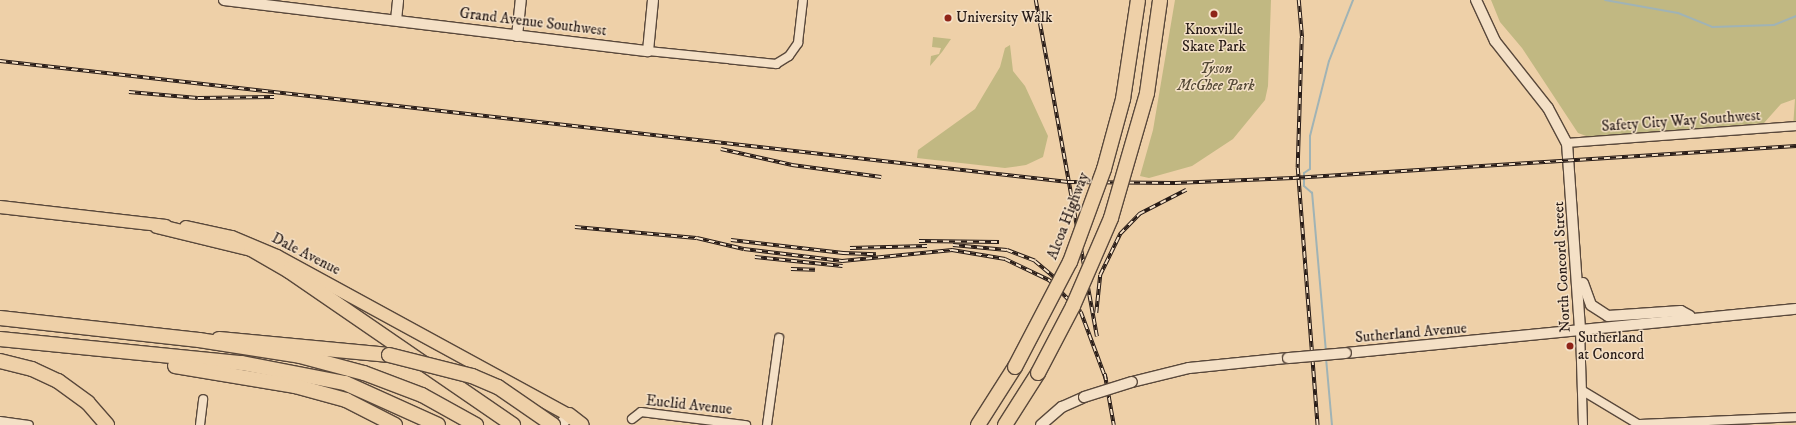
<!DOCTYPE html>
<style>
body{margin:0}
#map{position:relative;width:1796px;height:425px;overflow:hidden;background:#eed0a8;font-family:"IM FELL DW Pica",serif}
div>[style]{position:absolute}
[style*='--x']{left:calc(var(--x)*1px);top:calc(var(--y)*1px);width:calc(var(--w)*1px);rotate:calc(var(--a)*1deg)}
.green>*{inset:0;background:#c1b882}
.stream>*{height:2px;margin:-1px;padding:0 1px;transform-origin:1px;border-radius:1px;background:#a0b3b5}
.roads{filter:drop-shadow(1px 0 #59483b) drop-shadow(-1px 0 #59483b) drop-shadow(0 1px #59483b) drop-shadow(0 -1px #59483b)}
.minor>*{height:8px;margin:-4px;padding:0 4px;transform-origin:4px;border-radius:4px;background:#f4e0c6}
.tertiary>*{height:10px;margin:-5px;padding:0 5px;transform-origin:5px;border-radius:5px;background:#f4e0c6}
.secondary>*{height:11px;margin:-5.5px;padding:0 5.5px;transform-origin:5.5px;border-radius:5.5px;background:#f4e0c6}
.primary>*{height:12px;margin:-6px;padding:0 6px;transform-origin:6px;border-radius:6px;background:#eed0a8}
.motorway>*{height:14px;margin:-7px;padding:0 7px;transform-origin:7px;border-radius:7px;background:#eed0a8}
.rail>*{height:3.5px;margin-top:-1.75px;transform-origin:0;background:repeating-linear-gradient(90deg,#f4e0c6 0 6px,#271b17 0 12px);box-sizing:border-box;border-block:1px solid #271b17}
.bridges{filter:drop-shadow(1px 0 #59483b) drop-shadow(-1px 0 #59483b) drop-shadow(0 1px #59483b) drop-shadow(0 -1px #59483b)}
.tertiary-bridge>*{height:10px;margin:-5px;padding:0 5px;transform-origin:5px;border-radius:5px;background:#f4e0c6}
.motorway-bridge>*{height:14px;margin:-7px;padding:0 7px;transform-origin:7px;border-radius:7px;background:#eed0a8}
.dots>*{width:11px;height:11px;translate:-50% -50%;box-sizing:border-box;border:2px solid #f4e0c6;border-radius:50%}
span{translate:-50% -50%;white-space:nowrap;text-align:center;line-height:1.15;-webkit-text-stroke:3px #f4e0c6;paint-order:stroke}
.poi-label{font-size:15px;color:#271b17}
.left{translate:0 -50%;text-align:left}
.street-label{font-size:15px;color:#271b17}
.park-label{font-size:15px;color:#554a37;font-style:italic}
</style>
<div id="map">
<div class="green">
<i style="clip-path:polygon(1175px 0,1271px 0,1268px 86px,1265px 100px,1233px 139px,1192px 166px,1149px 178px,1140px 176px,1153px 130px)"></i>
<i style="clip-path:polygon(1491px 0,1796px 0,1796px 130px,1793px 127px,1795px 99px,1781px 104px,1764px 123px,1589px 137px,1578px 133px,1522px 48px,1500px 22px)"></i>
<i style="clip-path:polygon(933px 37px,951px 39px,942px 52px,930px 66px,931px 56px,939px 54px,941px 48px,932px 47px)"></i>
<i style="clip-path:polygon(1010px 45px,1013px 71px,1025px 86px,1048px 136px,1043px 157px,1026px 165px,1005px 168px,917px 158px,918px 150px,975px 109px,1000px 67px,1005px 48px)"></i>
</div>
<div class="stream">
<i style="--x:1605;--y:0;--w:74;--a:10.1"></i>
<i style="--x:1678;--y:13;--w:37;--a:22"></i>
<i style="--x:1712;--y:27;--w:62;--a:-1.8"></i>
<i style="--x:1774;--y:25;--w:24;--a:-22"></i>
<i style="--x:1326;--y:352;--w:160;--a:-95"></i>
<i style="--x:1312;--y:193;--w:11;--a:-139"></i>
<i style="--x:1304;--y:186;--w:13;--a:-90"></i>
<i style="--x:1304;--y:173;--w:7;--a:-34"></i>
<i style="--x:1310;--y:169;--w:33;--a:-90"></i>
<i style="--x:1310;--y:136;--w:77;--a:-75.8"></i>
<i style="--x:1329;--y:61;--w:66;--a:-68.5"></i>
<i style="--x:1326;--y:358;--w:67;--a:84.9"></i>
</div>
<div class="roads">
<div class="minor">
<i style="--x:648;--y:51;--w:129;--a:5.8"></i>
<i style="--x:776;--y:64;--w:15;--a:-32"></i>
<i style="--x:789;--y:56;--w:16;--a:-55"></i>
<i style="--x:798;--y:43;--w:43;--a:-83.4"></i>
<i style="--x:1567;--y:143;--w:230;--a:-4.2"></i>
<i style="--x:1580;--y:330;--w:95;--a:88.2"></i>
<i style="--x:1583;--y:391;--w:64;--a:31"></i>
<i style="--x:1638;--y:424;--w:158;--a:-2.5"></i>
<i style="--x:632;--y:419;--w:11;--a:-38"></i>
<i style="--x:641;--y:412;--w:106;--a:7.1"></i>
<i style="--x:0;--y:421;--w:29;--a:8"></i>
<i style="--x:200;--y:425;--w:26;--a:-83"></i>
<i style="--x:767;--y:425;--w:88;--a:-82.1"></i>
</div>
<div class="tertiary">
<i style="--x:224;--y:0;--w:427;--a:6.9"></i>
<i style="--x:648;--y:51;--w:51;--a:-84.4"></i>
<i style="--x:1476;--y:0;--w:45;--a:65.1"></i>
<i style="--x:1495;--y:41;--w:85;--a:51.7"></i>
<i style="--x:1548;--y:108;--w:40;--a:62"></i>
<i style="--x:1567;--y:143;--w:187;--a:86"></i>
<i style="--x:396;--y:20;--w:20;--a:-84"></i>
<i style="--x:517;--y:36;--w:36;--a:-84"></i>
<i style="--x:1583;--y:283;--w:23;--a:70"></i>
<i style="--x:1591;--y:305;--w:20;--a:33"></i>
<i style="--x:1608;--y:316;--w:73;--a:-3.9"></i>
<i style="--x:1681;--y:311;--w:10;--a:29"></i>
<i style="--x:1346;--y:353;--w:452;--a:-5.6"></i>
<i style="--x:1132;--y:382;--w:59;--a:-13.8"></i>
<i style="--x:1189;--y:368;--w:100;--a:-5.8"></i>
<i style="--x:1041;--y:425;--w:28;--a:-41"></i>
<i style="--x:1062;--y:407;--w:24;--a:-24"></i>
</div>
<div class="secondary">
<i style="--x:559;--y:425;--w:14;--a:-45"></i>
</div>
<div class="primary">
<i style="--x:0;--y:207;--w:167;--a:6.5"></i>
<i style="--x:186;--y:227;--w:47;--a:12.3"></i>
<i style="--x:232;--y:237;--w:49;--a:22.9"></i>
<i style="--x:277;--y:256;--w:332;--a:28.6"></i>
</div>
<div class="motorway">
<i style="--x:157;--y:226;--w:97;--a:13.7"></i>
<i style="--x:251;--y:249;--w:44;--a:30.1"></i>
<i style="--x:289;--y:271;--w:272;--a:34.5"></i>
<i style="--x:0;--y:318;--w:200;--a:6.3"></i>
<i style="--x:199;--y:340;--w:102;--a:9"></i>
<i style="--x:300;--y:356;--w:66;--a:14.9"></i>
<i style="--x:364;--y:373;--w:62;--a:20.8"></i>
<i style="--x:422;--y:395;--w:62;--a:29.1"></i>
<i style="--x:0;--y:339;--w:243;--a:5.7"></i>
<i style="--x:242;--y:363;--w:105;--a:11"></i>
<i style="--x:345;--y:383;--w:102;--a:24.3"></i>
<i style="--x:219;--y:339;--w:171;--a:5.4"></i>
<i style="--x:0;--y:361;--w:33;--a:14"></i>
<i style="--x:32;--y:369;--w:29;--a:25"></i>
<i style="--x:58;--y:381;--w:37;--a:36"></i>
<i style="--x:88;--y:403;--w:29;--a:49"></i>
<i style="--x:175;--y:366;--w:122;--a:9.5"></i>
<i style="--x:295;--y:386;--w:53;--a:15.4"></i>
<i style="--x:346;--y:400;--w:55;--a:27"></i>
<i style="--x:569;--y:415;--w:16;--a:38"></i>
<i style="--x:978;--y:425;--w:69;--a:-57.5"></i>
<i style="--x:1005;--y:425;--w:62;--a:-57.6"></i>
</div>
</div>
<div class="rail">
<i style="--x:1036;--y:0;--w:342;--a:79.7"></i>
<i style="--x:1299;--y:0;--w:38;--a:85"></i>
<i style="--x:1302;--y:38;--w:130;--a:91.8"></i>
<i style="--x:1298;--y:168;--w:258;--a:85.6"></i>
<i style="--x:0;--y:61;--w:1075;--a:6.46"></i>
<i style="--x:1068;--y:182;--w:107;--a:0.5"></i>
<i style="--x:1175;--y:183;--w:118;--a:-2.4"></i>
<i style="--x:1293;--y:178;--w:504;--a:-3.64"></i>
<i style="--x:129;--y:92;--w:69;--a:5"></i>
<i style="--x:198;--y:98;--w:76;--a:-0.8"></i>
<i style="--x:721;--y:149;--w:73;--a:12.7"></i>
<i style="--x:792;--y:165;--w:90;--a:7.7"></i>
<i style="--x:575;--y:227;--w:122;--a:5.2"></i>
<i style="--x:697;--y:238;--w:48;--a:13.2"></i>
<i style="--x:744;--y:249;--w:99;--a:7"></i>
<i style="--x:842;--y:261;--w:111;--a:-5.7"></i>
<i style="--x:952;--y:250;--w:54;--a:9.6"></i>
<i style="--x:1005;--y:259;--w:49;--a:25.5"></i>
<i style="--x:1049;--y:280;--w:45;--a:45"></i>
<i style="--x:1081;--y:312;--w:72;--a:69.5"></i>
<i style="--x:731;--y:240;--w:113;--a:6.6"></i>
<i style="--x:843;--y:253;--w:33;--a:2"></i>
<i style="--x:919;--y:241;--w:80;--a:0.7"></i>
<i style="--x:953;--y:245;--w:54;--a:5.3"></i>
<i style="--x:1007;--y:250;--w:30;--a:21"></i>
<i style="--x:1035;--y:261;--w:35;--a:40"></i>
<i style="--x:850;--y:248;--w:77;--a:-1.5"></i>
<i style="--x:755;--y:257;--w:88;--a:5.8"></i>
<i style="--x:791;--y:269;--w:24;--a:2"></i>
<i style="--x:1096;--y:313;--w:38;--a:-84"></i>
<i style="--x:1100;--y:275;--w:46;--a:-64"></i>
<i style="--x:1120;--y:234;--w:28;--a:-46"></i>
<i style="--x:1139;--y:214;--w:53;--a:-27.1"></i>
<i style="--x:1105;--y:374;--w:52;--a:80"></i>
</div>
<div class="bridges">
<div class="tertiary-bridge">
<i style="--x:1288;--y:358;--w:58;--a:-4.9"></i>
<i style="--x:1084;--y:397;--w:50;--a:-17.4"></i>
</div>
<div class="motorway-bridge">
<i style="--x:389;--y:355;--w:86;--a:14.2"></i>
<i style="--x:472;--y:376;--w:28;--a:23"></i>
<i style="--x:498;--y:387;--w:67;--a:34.6"></i>
<i style="--x:1015;--y:367;--w:119;--a:-62.4"></i>
<i style="--x:1070;--y:262;--w:99;--a:-69.9"></i>
<i style="--x:1104;--y:169;--w:73;--a:-74.8"></i>
<i style="--x:1123;--y:99;--w:100;--a:-81.4"></i>
<i style="--x:1038;--y:373;--w:76;--a:-62.4"></i>
<i style="--x:1073;--y:306;--w:96;--a:-66.6"></i>
<i style="--x:1111;--y:218;--w:130;--a:-73.9"></i>
<i style="--x:1147;--y:93;--w:94;--a:-82"></i>
</div>
</div>
<div class="dots">
<i style="left:1214px;top:14px;background:#8f2418"></i>
<i style="left:948px;top:18px;background:#8f2418"></i>
<i style="left:1570px;top:346px;background:#8f2418"></i>
</div>
<div class="poi-label">
<span class="left" style="left:956px;top:18px">University Walk</span>
<span style="left:1214px;top:38px">Knoxville<br>Skate Park</span>
<span class="left" style="left:1578px;top:346px">Sutherland<br>at Concord</span>
</div>
<div class="street-label">
<span style="left:533px;top:22px;rotate:7deg">Grand Avenue Southwest</span>
<span style="left:1681px;top:121px;rotate:-4deg">Safety City Way Southwest</span>
<span style="left:1068px;top:216px;rotate:-69deg">Alcoa Highway</span>
<span style="left:306px;top:254px;rotate:27deg">Dale Avenue</span>
<span style="left:1562px;top:267px;rotate:-93deg">North Concord Street</span>
<span style="left:1411px;top:333px;rotate:-5deg">Sutherland Avenue</span>
<span style="left:689px;top:405px;rotate:6deg">Euclid Avenue</span>
</div>
<div class="park-label">
<span style="left:1216px;top:77px">Tyson<br>McGhee Park</span>
</div>
</div>
